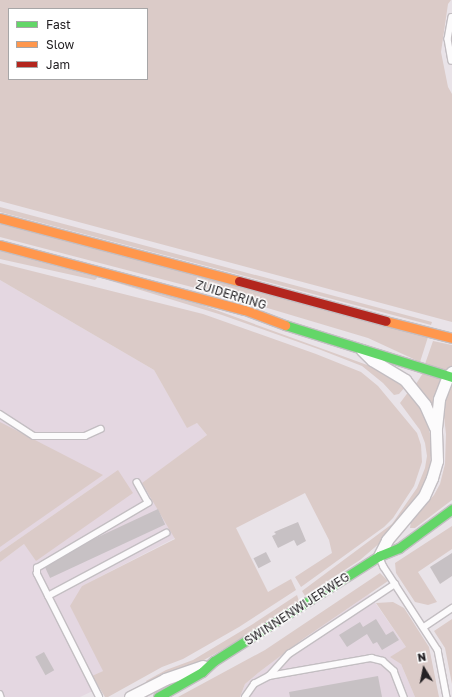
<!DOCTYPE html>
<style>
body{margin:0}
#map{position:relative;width:452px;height:697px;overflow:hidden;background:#e9e3e8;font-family:"Golos Text",sans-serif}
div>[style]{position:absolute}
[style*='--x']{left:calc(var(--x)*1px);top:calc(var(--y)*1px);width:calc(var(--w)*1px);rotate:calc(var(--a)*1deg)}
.built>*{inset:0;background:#e4d7e1}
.green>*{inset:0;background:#dbcbc8}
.building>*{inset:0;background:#c7c1c4;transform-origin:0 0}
.roads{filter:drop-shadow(1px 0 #c3bec2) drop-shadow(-1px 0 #c3bec2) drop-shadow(0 1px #c3bec2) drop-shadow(0 -1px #c3bec2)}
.lane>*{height:5.5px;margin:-2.75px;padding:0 2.75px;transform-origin:2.75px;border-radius:2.75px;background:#fcfbfc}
.street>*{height:11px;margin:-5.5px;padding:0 5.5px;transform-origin:5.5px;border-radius:5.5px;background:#fcfbfc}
.fast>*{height:9px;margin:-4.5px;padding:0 4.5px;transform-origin:4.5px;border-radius:4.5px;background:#63d668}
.slow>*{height:9px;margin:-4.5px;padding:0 4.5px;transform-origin:4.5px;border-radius:4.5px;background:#ff974d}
.jam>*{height:9px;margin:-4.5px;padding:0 4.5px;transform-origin:4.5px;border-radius:4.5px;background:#b3261e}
span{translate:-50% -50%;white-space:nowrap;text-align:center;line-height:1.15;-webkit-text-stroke:3px #fff;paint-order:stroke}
.street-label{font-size:12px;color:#242124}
.legend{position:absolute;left:8px;top:8px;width:140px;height:72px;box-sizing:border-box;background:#fff;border:1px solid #a7a6a7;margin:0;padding:5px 7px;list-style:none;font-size:12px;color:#242124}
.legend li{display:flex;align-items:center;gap:8px;height:20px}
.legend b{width:20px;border:1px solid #a7a6a7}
.north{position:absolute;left:404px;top:649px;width:40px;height:40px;-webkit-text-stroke:3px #fff;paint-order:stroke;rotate:350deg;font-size:11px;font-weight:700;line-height:16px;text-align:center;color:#242124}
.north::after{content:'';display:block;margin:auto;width:14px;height:18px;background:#242124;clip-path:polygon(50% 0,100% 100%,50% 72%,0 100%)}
</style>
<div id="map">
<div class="built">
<i style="clip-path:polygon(0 280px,154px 370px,187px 427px,197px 423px,207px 435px,143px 483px,175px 538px,82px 586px,103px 671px,93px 676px,99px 688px,80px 697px,0 697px,0 562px,24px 544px,36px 560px,105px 479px,0 552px)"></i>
<i style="clip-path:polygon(369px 594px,406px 647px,401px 664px,415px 697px,240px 697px,245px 684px,258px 673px,303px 639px)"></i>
</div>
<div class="green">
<i style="clip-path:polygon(evenodd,0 0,451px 0,448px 4px,441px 52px,448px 87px,452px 94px,452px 322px,0 201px,0 0,9px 9px,147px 9px,147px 79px,9px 79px,9px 9px)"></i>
<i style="clip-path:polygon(0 207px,432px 322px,431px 325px,0 212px)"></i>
<i style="clip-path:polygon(0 224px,428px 337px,420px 362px,368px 338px,234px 298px,0 237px)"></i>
<i style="clip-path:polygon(0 251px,97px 277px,202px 305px,381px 370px,406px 386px,399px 394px,394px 395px,383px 383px,362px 366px,321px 350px,222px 315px,98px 277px,95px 280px,0 259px)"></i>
<i style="clip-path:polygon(0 263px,203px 314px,316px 354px,361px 372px,378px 386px,417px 433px,421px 445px,422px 462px,414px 486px,393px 518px,384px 527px,301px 587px,295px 577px,332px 553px,329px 540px,305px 493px,236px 528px,268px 592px,291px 579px,296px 590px,239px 627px,183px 659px,162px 667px,108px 697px,105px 697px,92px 676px,103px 671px,70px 606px,82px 586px,175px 539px,142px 483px,207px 435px,197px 423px,187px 428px,154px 370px,0 280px)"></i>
<i style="clip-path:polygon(433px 341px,452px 345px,452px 366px,448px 371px,425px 364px)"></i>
<i style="clip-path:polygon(423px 373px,443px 379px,433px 404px,429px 403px,416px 384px)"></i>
<i style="clip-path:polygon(452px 381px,452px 500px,415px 528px,410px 528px,411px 521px,434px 495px,440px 484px,445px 464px,446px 434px,443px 408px,444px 396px)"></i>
<i style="clip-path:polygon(409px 391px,423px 408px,432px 441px,430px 469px,425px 483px,413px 503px,381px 542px,360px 560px,305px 596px,302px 591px,392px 524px,417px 488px,425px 468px,427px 456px,425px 443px,420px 430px,400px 403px)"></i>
<i style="clip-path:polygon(0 422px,103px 475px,0 547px)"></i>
<i style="clip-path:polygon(118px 470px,133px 493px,36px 561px,24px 544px,0 562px,0 552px)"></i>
<i style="clip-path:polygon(452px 526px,452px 549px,418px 572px,437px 602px,428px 605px,415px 602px,396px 573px,395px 563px)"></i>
<i style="clip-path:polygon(380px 573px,388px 581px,303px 639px,258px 673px,245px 684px,240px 697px,178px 697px,265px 650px)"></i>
<i style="clip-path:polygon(297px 595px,299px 601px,229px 646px,204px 660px,147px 683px,146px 681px,166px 670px,193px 660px,253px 624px)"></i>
<i style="clip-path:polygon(393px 602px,404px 608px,429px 647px,439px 697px,415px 697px,401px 664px,390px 657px,406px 647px,376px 603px)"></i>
<i style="clip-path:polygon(452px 619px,452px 684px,445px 648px,434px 631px)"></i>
</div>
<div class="building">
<i style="left:158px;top:509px;width:17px;height:127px;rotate:65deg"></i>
<i style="clip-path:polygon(298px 522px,306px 541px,297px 546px,294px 540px,278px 548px,272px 536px,276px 534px,274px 532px)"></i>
<i style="left:266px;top:552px;width:11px;height:14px;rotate:63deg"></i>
<i style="clip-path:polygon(452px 553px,452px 576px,440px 584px,430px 567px)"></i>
<i style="clip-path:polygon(376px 619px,386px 635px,393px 631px,399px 640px,382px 650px,377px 642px,373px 644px,367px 634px,347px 647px,339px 635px,360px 622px,363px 627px)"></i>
<i style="left:44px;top:652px;width:21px;height:10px;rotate:61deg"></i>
<i style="clip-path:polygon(378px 676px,382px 697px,290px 697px,289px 692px)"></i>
</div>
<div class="roads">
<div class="lane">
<i style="--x:452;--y:17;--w:22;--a:100"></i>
<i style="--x:448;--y:39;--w:22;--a:80"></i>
<i style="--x:0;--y:414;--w:40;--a:32.9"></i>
<i style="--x:34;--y:436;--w:51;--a:0"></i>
<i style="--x:85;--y:436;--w:17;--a:-24"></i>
<i style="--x:379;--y:556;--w:12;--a:66"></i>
<i style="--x:384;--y:567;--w:99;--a:57"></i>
<i style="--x:438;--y:650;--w:48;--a:79.2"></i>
<i style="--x:48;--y:596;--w:134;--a:-28.1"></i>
<i style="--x:424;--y:627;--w:34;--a:-34"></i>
<i style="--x:269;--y:676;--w:30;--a:-48"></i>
<i style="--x:289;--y:654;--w:127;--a:-33.4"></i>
<i style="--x:0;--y:694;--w:3;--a:72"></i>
<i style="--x:99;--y:697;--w:138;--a:-116.8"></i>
<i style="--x:37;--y:574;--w:6;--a:-90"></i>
<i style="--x:37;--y:568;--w:129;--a:-30.4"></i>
<i style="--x:148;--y:503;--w:23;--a:-119"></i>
<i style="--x:245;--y:697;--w:16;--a:-55"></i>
<i style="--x:254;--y:684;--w:17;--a:-28"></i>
<i style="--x:269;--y:676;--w:104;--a:-10"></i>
<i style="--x:371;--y:658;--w:12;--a:14"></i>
<i style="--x:383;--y:661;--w:15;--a:42"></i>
<i style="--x:394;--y:671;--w:28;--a:69"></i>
</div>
<div class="street">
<i style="--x:362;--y:350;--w:14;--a:45"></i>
<i style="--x:372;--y:360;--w:39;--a:31"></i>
<i style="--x:405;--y:380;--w:32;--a:51"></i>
<i style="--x:425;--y:405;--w:24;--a:66"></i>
<i style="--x:379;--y:556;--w:18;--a:-63"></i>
<i style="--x:387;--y:540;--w:57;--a:-49.9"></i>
<i style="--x:424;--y:496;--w:20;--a:-66"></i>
<i style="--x:432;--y:478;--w:18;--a:-74"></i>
<i style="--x:437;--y:461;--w:33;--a:-92"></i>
<i style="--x:436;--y:428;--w:29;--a:-84"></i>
<i style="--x:439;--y:399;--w:25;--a:-69"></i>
<i style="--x:448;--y:376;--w:6;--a:-45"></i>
<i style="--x:130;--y:697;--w:39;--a:-27"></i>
<i style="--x:165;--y:679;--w:40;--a:-18.9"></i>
</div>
<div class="fast">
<i style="--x:285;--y:325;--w:175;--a:17.3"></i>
<i style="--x:158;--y:697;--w:51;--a:-29.6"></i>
<i style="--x:202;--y:672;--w:16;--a:-43"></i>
<i style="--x:214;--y:661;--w:196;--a:-32.5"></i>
<i style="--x:379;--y:556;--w:22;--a:-22"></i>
<i style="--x:399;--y:548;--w:66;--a:-36.3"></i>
</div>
<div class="slow">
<i style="--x:0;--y:218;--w:247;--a:14.8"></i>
<i style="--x:0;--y:245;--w:253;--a:14.9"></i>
<i style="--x:245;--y:310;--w:43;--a:20.6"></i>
<i style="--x:386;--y:321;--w:68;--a:14.4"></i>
</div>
<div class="jam">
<i style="--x:239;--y:281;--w:152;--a:15.2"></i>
</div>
</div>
<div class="street-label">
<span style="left:231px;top:295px;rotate:17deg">ZUIDERRING</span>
<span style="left:297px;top:609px;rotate:-33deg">SWINNENWIJERWEG</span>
</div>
<ul class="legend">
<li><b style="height:5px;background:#63d668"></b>Fast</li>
<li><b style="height:5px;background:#ff974d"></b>Slow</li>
<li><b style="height:5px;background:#b3261e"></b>Jam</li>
</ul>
<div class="north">N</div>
</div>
